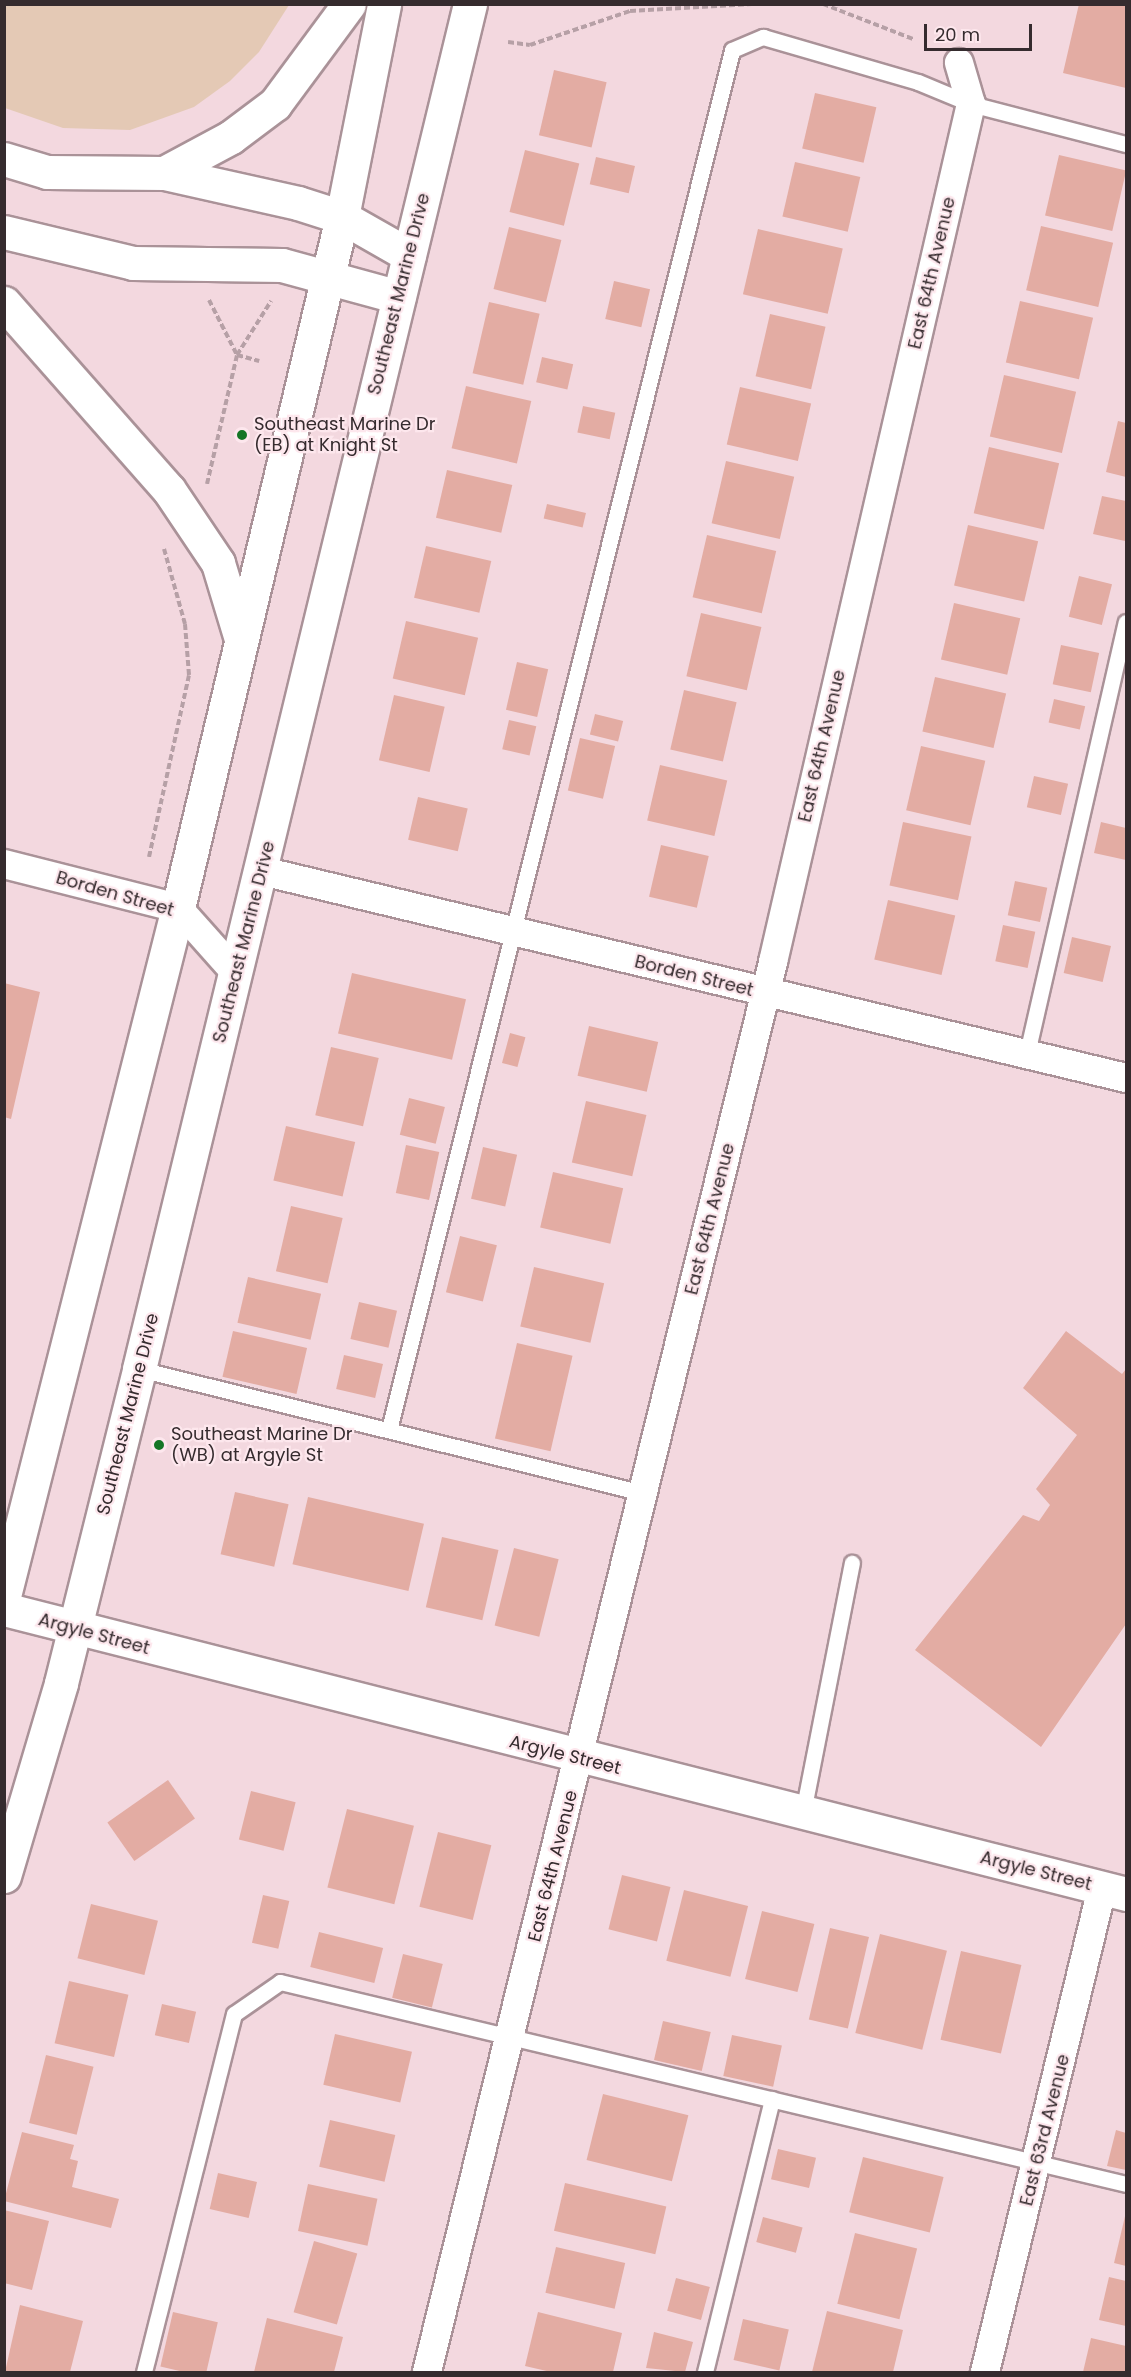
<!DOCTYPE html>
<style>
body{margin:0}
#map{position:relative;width:1131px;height:2377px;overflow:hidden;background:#f3d8df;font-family:Poppins,sans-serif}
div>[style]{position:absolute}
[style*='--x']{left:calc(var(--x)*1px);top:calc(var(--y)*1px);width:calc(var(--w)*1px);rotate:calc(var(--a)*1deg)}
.green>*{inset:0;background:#e4c9b5}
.building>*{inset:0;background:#e3aca3;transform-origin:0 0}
.path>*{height:4px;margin-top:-2px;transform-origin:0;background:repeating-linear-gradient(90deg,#b6a0a6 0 6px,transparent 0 9px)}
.roads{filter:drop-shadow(2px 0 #aa9298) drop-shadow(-2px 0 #aa9298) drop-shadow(0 2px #aa9298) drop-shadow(0 -2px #aa9298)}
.lane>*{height:15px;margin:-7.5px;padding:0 7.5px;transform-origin:7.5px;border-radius:7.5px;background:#fff}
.street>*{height:28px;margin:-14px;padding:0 14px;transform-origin:14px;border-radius:14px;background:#fff}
.secondary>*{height:33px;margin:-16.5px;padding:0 16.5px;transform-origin:16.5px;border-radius:16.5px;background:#fff}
.primary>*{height:33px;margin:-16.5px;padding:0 16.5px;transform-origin:16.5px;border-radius:16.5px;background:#fff}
.highway>*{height:33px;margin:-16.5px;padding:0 16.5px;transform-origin:16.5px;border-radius:16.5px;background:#fff}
.dots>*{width:16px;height:16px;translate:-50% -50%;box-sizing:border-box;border:3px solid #fde7ed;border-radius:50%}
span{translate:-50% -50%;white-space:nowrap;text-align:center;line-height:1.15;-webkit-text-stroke:4.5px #fde7ed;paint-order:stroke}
.street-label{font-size:18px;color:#352b2e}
.poi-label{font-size:18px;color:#352b2e}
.left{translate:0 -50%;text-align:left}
.frame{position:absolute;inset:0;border:6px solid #352b2e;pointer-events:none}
.scale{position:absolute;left:924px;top:24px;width:108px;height:27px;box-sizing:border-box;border:3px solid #352b2e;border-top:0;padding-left:8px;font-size:18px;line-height:21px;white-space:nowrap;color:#352b2e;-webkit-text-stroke:4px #fde7ed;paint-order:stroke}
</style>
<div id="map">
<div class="green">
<i style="clip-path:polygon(5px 4px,289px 4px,289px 5px,259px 52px,230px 81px,194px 107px,130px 130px,63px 128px,5px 108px)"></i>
</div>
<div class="building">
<i style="clip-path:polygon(1079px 4px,1126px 4px,1126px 88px,1063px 73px)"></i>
<i style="left:554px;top:70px;width:54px;height:67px;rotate:13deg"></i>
<i style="left:815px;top:93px;width:63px;height:57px;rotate:13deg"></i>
<i style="left:525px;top:150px;width:56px;height:64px;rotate:14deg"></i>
<i style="left:1059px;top:155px;width:69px;height:62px;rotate:13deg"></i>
<i style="left:596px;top:157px;width:40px;height:28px;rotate:13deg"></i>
<i style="left:795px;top:162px;width:67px;height:56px;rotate:13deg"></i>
<i style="left:1041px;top:226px;width:74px;height:66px;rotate:13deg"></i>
<i style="left:509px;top:227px;width:54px;height:64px;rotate:14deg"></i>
<i style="left:758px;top:229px;width:87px;height:67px;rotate:13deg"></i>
<i style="left:614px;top:281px;width:37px;height:39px;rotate:13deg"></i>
<i style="left:1020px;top:301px;width:75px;height:63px;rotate:13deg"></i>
<i style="left:489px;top:302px;width:52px;height:73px;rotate:13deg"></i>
<i style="left:770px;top:314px;width:57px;height:64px;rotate:13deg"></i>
<i style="left:542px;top:357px;width:32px;height:26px;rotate:13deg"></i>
<i style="left:1004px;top:375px;width:74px;height:63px;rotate:13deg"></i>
<i style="left:466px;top:386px;width:67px;height:64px;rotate:13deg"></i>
<i style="left:740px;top:387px;width:73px;height:59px;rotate:13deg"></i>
<i style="left:583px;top:406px;width:33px;height:27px;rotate:12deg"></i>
<i style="clip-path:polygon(1118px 421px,1126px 423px,1126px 477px,1106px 472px)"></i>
<i style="left:989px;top:447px;width:72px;height:68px;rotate:13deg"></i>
<i style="left:726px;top:461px;width:70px;height:64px;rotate:13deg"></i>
<i style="left:447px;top:470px;width:67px;height:49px;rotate:13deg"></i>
<i style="clip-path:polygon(1102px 496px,1126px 501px,1125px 541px,1093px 534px)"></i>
<i style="left:547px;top:504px;width:40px;height:15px;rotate:13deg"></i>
<i style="left:968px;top:525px;width:72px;height:62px;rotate:13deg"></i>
<i style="left:707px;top:535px;width:71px;height:64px;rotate:13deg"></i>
<i style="left:426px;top:546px;width:67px;height:53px;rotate:13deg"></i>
<i style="left:1079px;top:576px;width:34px;height:42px;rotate:14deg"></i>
<i style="left:954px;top:603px;width:68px;height:58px;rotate:13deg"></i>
<i style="left:701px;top:613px;width:62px;height:65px;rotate:13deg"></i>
<i style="left:406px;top:621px;width:74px;height:59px;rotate:13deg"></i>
<i style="left:1061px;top:645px;width:39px;height:40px;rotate:12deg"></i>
<i style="left:517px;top:662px;width:32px;height:49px;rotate:13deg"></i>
<i style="left:935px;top:677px;width:73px;height:56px;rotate:13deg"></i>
<i style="left:684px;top:690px;width:54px;height:61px;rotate:13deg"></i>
<i style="left:394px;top:695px;width:52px;height:67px;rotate:13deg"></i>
<i style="left:1054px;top:699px;width:32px;height:24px;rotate:13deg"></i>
<i style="left:595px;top:714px;width:29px;height:21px;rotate:14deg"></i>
<i style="left:509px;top:720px;width:28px;height:30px;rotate:13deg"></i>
<i style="left:580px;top:738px;width:36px;height:54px;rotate:13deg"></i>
<i style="left:921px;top:746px;width:66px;height:66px;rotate:13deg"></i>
<i style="left:660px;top:765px;width:69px;height:57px;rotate:13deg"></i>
<i style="left:1034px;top:776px;width:35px;height:32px;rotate:13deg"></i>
<i style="left:418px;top:797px;width:51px;height:44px;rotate:13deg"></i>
<i style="left:903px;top:822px;width:70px;height:65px;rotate:12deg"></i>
<i style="clip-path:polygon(1101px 822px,1126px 828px,1126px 860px,1094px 853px)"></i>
<i style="left:661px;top:845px;width:49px;height:53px;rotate:13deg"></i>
<i style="left:1015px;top:881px;width:33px;height:35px;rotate:12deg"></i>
<i style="left:888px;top:900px;width:69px;height:61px;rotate:13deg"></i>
<i style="left:1003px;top:925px;width:33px;height:37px;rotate:12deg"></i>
<i style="left:1072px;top:937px;width:40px;height:37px;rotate:13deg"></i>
<i style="left:352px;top:973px;width:117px;height:62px;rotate:13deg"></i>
<i style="clip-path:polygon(4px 983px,40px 992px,11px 1119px,4px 1117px)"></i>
<i style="left:589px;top:1026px;width:71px;height:51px;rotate:13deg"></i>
<i style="left:510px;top:1033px;width:16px;height:31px;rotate:15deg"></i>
<i style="left:331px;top:1047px;width:49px;height:70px;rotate:13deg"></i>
<i style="left:409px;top:1098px;width:37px;height:38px;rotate:14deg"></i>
<i style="left:586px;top:1101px;width:62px;height:63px;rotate:13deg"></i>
<i style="left:286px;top:1126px;width:71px;height:56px;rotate:13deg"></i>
<i style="left:406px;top:1145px;width:34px;height:49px;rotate:12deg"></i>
<i style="left:483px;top:1147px;width:35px;height:53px;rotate:13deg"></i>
<i style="left:553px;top:1172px;width:72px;height:57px;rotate:13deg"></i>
<i style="left:291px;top:1206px;width:53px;height:67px;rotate:13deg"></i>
<i style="left:460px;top:1236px;width:38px;height:58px;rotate:14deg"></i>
<i style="left:534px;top:1267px;width:72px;height:61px;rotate:13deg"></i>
<i style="left:248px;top:1277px;width:75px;height:47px;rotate:13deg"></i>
<i style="left:359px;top:1302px;width:39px;height:38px;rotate:13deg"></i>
<i style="left:233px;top:1331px;width:76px;height:47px;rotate:13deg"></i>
<i style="clip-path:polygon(1066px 1331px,1122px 1374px,1126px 1369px,1126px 1624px,1041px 1747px,915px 1650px,1023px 1515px,1039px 1521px,1050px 1505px,1036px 1489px,1077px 1435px,1023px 1388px)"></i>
<i style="left:517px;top:1343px;width:57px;height:98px;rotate:13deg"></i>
<i style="left:344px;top:1355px;width:40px;height:35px;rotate:13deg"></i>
<i style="left:235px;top:1492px;width:55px;height:64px;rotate:13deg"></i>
<i style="left:308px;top:1497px;width:119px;height:69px;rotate:13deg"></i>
<i style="left:442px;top:1537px;width:58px;height:72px;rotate:13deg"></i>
<i style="left:514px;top:1548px;width:46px;height:80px;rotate:14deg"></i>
<i style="left:168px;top:1780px;width:47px;height:74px;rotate:55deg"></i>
<i style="left:251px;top:1791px;width:46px;height:50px;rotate:14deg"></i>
<i style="left:347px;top:1809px;width:69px;height:81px;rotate:14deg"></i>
<i style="left:438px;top:1832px;width:55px;height:77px;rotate:14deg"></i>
<i style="left:622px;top:1875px;width:50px;height:56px;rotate:14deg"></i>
<i style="left:684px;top:1890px;width:66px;height:73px;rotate:14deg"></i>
<i style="left:263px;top:1895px;width:27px;height:49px;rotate:13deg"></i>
<i style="left:91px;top:1904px;width:69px;height:56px;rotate:14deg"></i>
<i style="left:762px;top:1911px;width:54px;height:70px;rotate:14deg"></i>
<i style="left:830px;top:1928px;width:40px;height:94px;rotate:13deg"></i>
<i style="left:319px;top:1932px;width:66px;height:36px;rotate:14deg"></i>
<i style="left:880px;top:1934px;width:69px;height:102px;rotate:14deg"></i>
<i style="left:961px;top:1951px;width:62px;height:91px;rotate:13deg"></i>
<i style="left:403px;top:1954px;width:41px;height:45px;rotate:14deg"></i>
<i style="left:69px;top:1981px;width:61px;height:64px;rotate:13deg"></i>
<i style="left:162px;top:2004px;width:35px;height:32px;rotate:13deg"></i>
<i style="left:663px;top:2021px;width:49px;height:40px;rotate:13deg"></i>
<i style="left:335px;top:2034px;width:79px;height:52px;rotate:13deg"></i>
<i style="left:732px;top:2035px;width:51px;height:42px;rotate:12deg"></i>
<i style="left:46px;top:2055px;width:49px;height:70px;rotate:14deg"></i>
<i style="left:603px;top:2094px;width:88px;height:68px;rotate:14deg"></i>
<i style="left:330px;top:2120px;width:67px;height:48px;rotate:13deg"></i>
<i style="clip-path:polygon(1116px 2130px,1126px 2133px,1126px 2170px,1107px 2166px)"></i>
<i style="clip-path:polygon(22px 2132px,74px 2145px,70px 2159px,78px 2161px,72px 2187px,119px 2199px,111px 2228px,4px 2201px)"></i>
<i style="left:778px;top:2149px;width:39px;height:31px;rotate:13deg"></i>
<i style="left:863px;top:2157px;width:83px;height:57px;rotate:14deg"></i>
<i style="left:218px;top:2173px;width:40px;height:37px;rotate:13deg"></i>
<i style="left:565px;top:2183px;width:104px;height:49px;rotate:13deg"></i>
<i style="left:308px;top:2184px;width:71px;height:48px;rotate:12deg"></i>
<i style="clip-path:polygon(4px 2210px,49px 2221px,32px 2290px,4px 2283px)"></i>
<i style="clip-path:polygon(1126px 2212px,1126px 2266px,1114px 2263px)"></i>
<i style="left:763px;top:2217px;width:41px;height:26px;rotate:15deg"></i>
<i style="left:855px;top:2233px;width:64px;height:73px;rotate:14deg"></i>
<i style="left:314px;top:2241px;width:45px;height:74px;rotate:16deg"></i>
<i style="left:556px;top:2247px;width:71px;height:47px;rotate:13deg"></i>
<i style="clip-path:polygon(1109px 2277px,1126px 2281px,1126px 2326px,1099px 2320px)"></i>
<i style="left:676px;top:2278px;width:35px;height:34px;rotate:15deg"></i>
<i style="clip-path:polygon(20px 2305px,83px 2321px,70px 2372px,5px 2372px)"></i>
<i style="clip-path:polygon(827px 2311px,903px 2330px,893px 2372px,812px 2372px)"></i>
<i style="left:173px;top:2312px;width:46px;height:56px;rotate:13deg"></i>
<i style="clip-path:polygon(538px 2312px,622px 2333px,613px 2372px,551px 2372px,525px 2366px)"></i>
<i style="clip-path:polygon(267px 2318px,343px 2337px,334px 2372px,254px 2372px)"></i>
<i style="left:743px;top:2319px;width:47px;height:42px;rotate:13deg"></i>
<i style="clip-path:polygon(654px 2332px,693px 2342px,685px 2372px,646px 2368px)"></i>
<i style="clip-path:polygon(1091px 2338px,1126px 2346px,1126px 2372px,1083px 2372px)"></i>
</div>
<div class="path">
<i style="--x:823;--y:4;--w:97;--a:21.3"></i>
<i style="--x:508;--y:42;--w:22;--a:8"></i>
<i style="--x:530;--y:45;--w:106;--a:-18.8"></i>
<i style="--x:630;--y:11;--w:122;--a:-3.3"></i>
<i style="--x:209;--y:300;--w:62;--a:63"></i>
<i style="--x:237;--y:355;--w:23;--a:15"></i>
<i style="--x:207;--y:484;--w:132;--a:-76.9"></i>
<i style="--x:237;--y:355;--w:64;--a:-57.8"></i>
<i style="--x:149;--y:857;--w:186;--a:-77.6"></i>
<i style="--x:189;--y:675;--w:51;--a:-94.5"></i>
<i style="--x:185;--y:624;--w:78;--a:-105.6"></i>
</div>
<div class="roads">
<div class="lane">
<i style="--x:1027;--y:1053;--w:442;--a:-77.1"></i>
<i style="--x:139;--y:1369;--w:519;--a:13.82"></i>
<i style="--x:389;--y:1430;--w:1422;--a:-76.04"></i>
<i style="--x:732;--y:50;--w:34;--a:-23"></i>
<i style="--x:763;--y:37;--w:161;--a:16.2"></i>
<i style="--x:918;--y:82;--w:57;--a:22.5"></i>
<i style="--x:971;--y:104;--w:160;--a:14.5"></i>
<i style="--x:803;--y:1812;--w:254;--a:-78.9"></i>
<i style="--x:144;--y:2372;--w:369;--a:-75.9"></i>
<i style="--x:234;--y:2014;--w:56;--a:-34.8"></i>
<i style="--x:280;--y:1982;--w:870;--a:13.43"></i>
<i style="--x:705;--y:2372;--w:281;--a:-76.2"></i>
</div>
<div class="street">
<i style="--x:4;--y:864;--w:179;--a:14.2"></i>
<i style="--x:178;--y:908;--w:87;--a:48.3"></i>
<i style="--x:262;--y:871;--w:888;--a:13.47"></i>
<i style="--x:427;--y:2372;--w:1452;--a:-76.21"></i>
<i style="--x:773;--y:962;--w:881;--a:-77.01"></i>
<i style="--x:971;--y:104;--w:43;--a:-106.3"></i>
<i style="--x:985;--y:2372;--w:498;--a:-76.4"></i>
</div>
<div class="secondary">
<i style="--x:4;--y:1609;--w:1158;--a:14.25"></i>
</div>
<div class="primary">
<i style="--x:4;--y:1596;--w:710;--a:-75.81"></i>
<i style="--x:178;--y:908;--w:710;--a:-76.65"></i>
<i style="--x:342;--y:217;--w:217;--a:-78.8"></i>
<i style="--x:4;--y:1876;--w:201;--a:-73.5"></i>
<i style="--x:61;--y:1683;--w:324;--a:-76"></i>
<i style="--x:139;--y:1369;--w:1405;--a:-76.37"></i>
</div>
<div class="highway">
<i style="--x:4;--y:159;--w:45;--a:16.8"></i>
<i style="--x:47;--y:172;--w:117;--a:0.5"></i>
<i style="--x:164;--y:173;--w:137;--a:12.6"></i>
<i style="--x:298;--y:203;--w:46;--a:17.7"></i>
<i style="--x:342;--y:217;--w:77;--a:29.6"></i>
<i style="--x:164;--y:173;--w:76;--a:-28.2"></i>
<i style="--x:231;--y:137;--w:55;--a:-36.9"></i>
<i style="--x:275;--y:104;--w:124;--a:-53.5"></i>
<i style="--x:4;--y:232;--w:133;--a:13.5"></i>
<i style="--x:133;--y:263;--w:149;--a:0.8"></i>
<i style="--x:282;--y:265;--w:121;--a:15.3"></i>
<i style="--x:4;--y:303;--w:249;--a:48.6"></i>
<i style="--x:169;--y:490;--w:88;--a:56.1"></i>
<i style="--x:218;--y:563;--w:76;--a:73.2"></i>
</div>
</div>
<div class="dots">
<i style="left:242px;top:435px;background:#157626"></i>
<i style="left:159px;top:1445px;background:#157626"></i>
</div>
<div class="street-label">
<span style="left:932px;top:273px;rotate:-77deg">East 64th Avenue</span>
<span style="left:399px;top:294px;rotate:-76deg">Southeast Marine Drive</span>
<span style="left:822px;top:746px;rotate:-77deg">East 64th Avenue</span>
<span style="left:115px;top:894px;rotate:16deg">Borden Street</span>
<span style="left:244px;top:942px;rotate:-76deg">Southeast Marine Drive</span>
<span style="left:694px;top:976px;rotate:14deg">Borden Street</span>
<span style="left:710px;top:1219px;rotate:-76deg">East 64th Avenue</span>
<span style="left:128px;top:1414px;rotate:-76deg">Southeast Marine Drive</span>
<span style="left:94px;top:1634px;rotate:15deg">Argyle Street</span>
<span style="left:565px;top:1755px;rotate:14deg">Argyle Street</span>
<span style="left:553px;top:1866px;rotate:-76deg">East 64th Avenue</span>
<span style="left:1036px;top:1871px;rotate:14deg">Argyle Street</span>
<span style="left:1045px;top:2130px;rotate:-76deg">East 63rd Avenue</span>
</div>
<div class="poi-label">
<span class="left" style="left:254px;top:435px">Southeast Marine Dr<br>(EB) at Knight St</span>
<span class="left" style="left:171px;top:1445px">Southeast Marine Dr<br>(WB) at Argyle St</span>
</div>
<div class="frame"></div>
<div class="scale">20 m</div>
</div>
